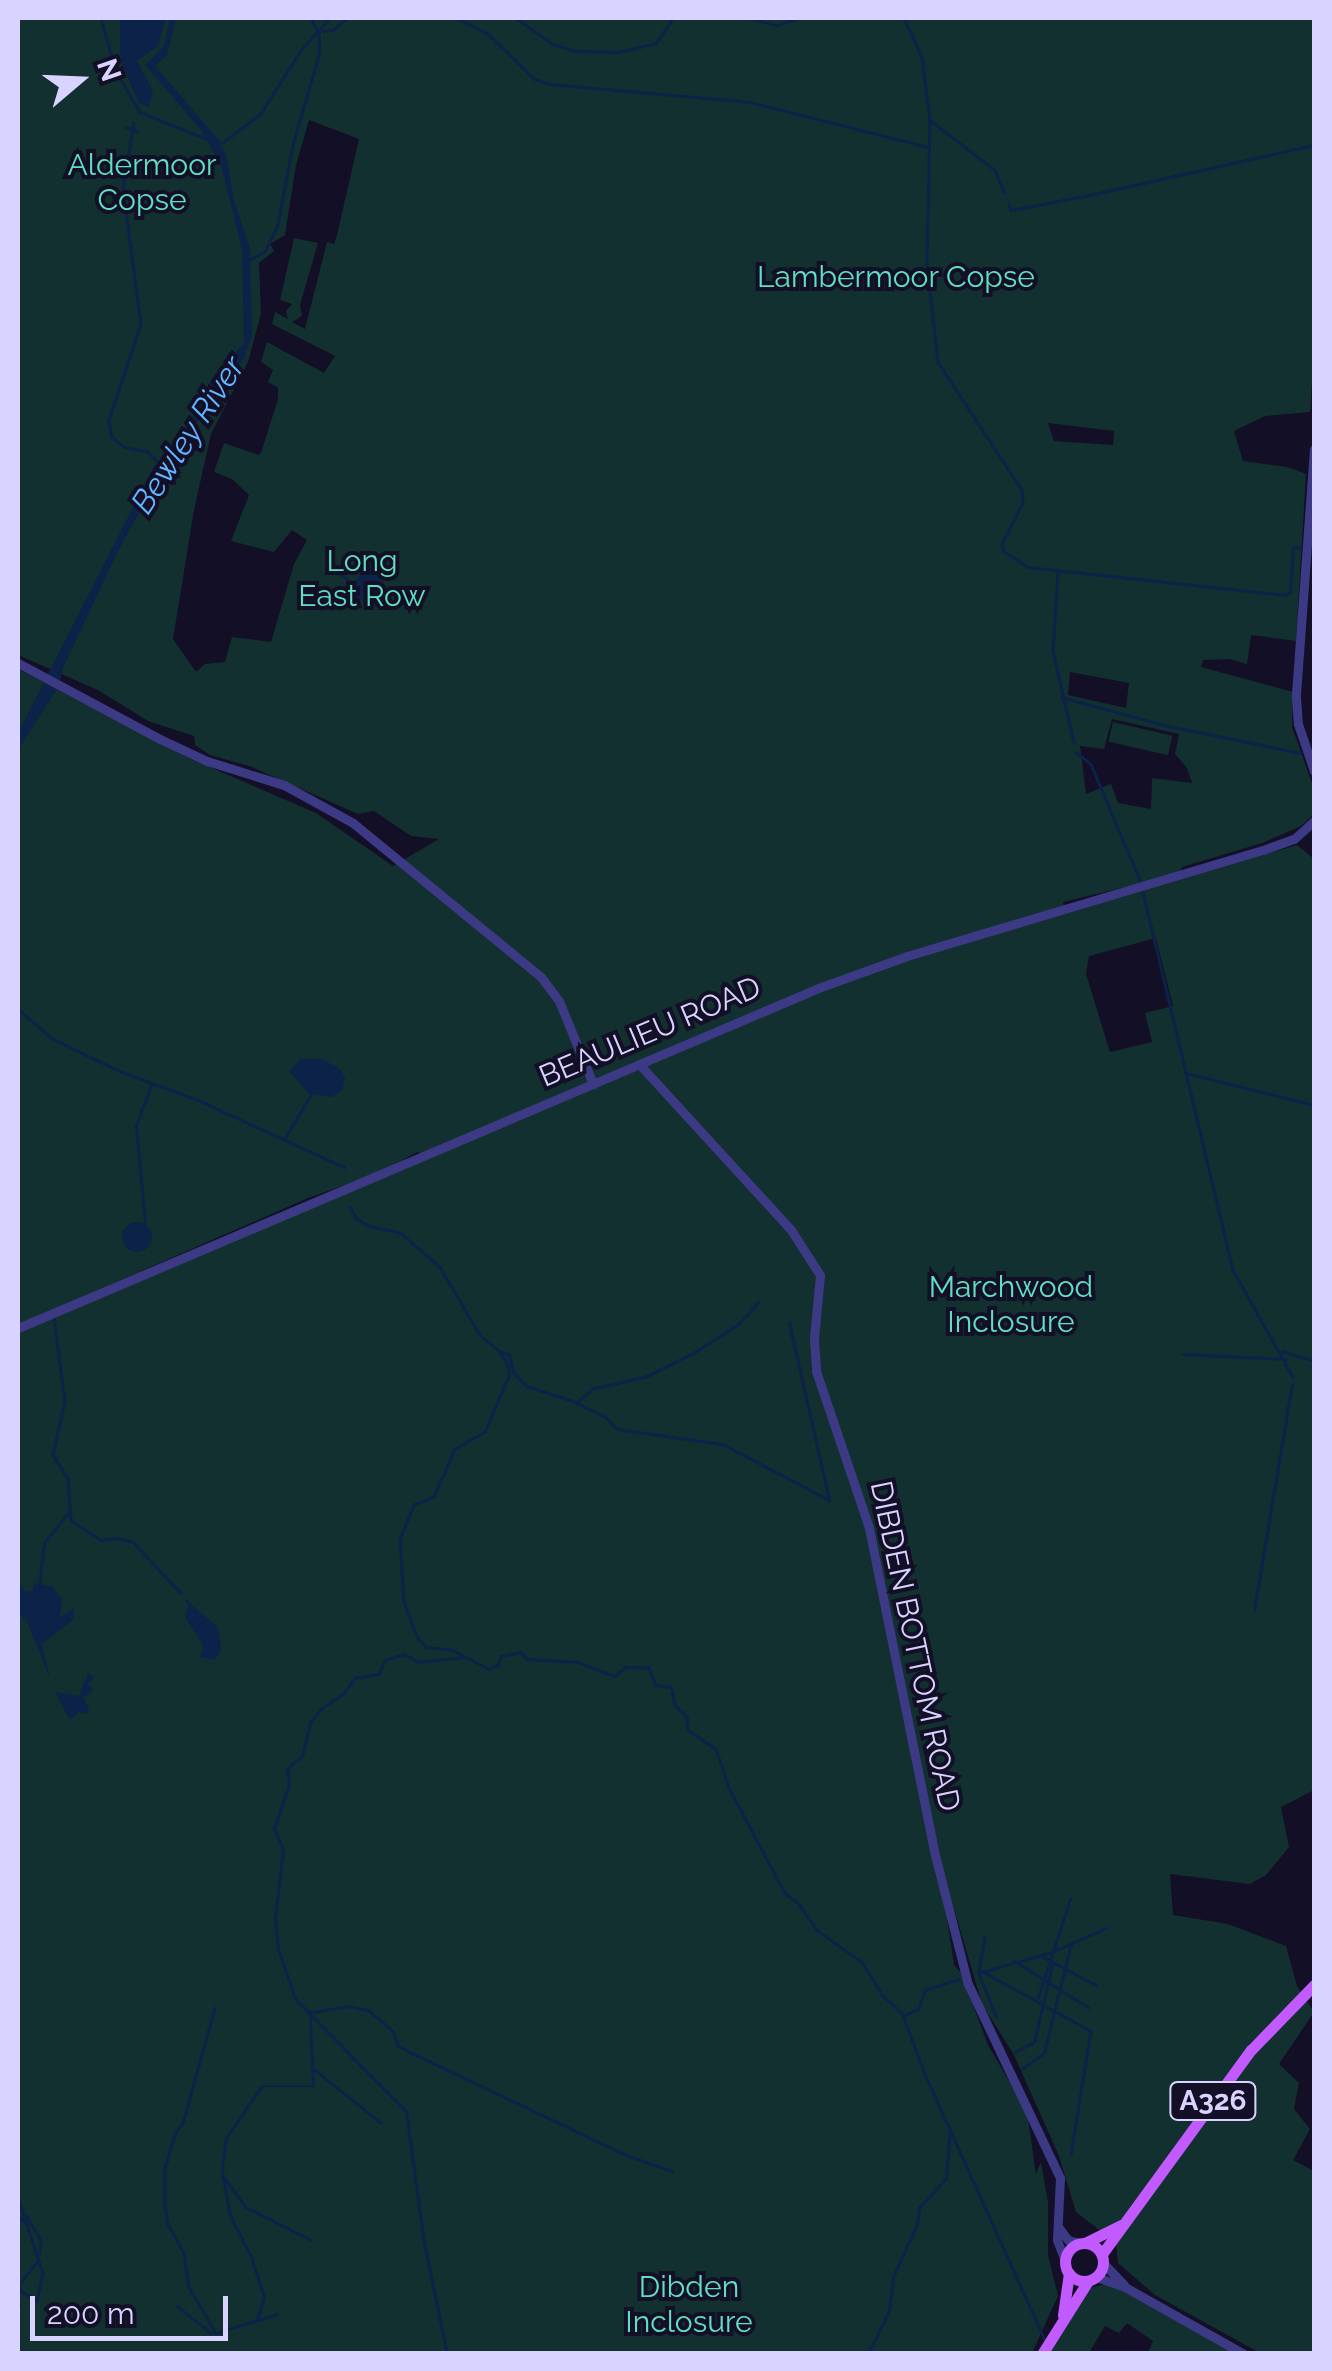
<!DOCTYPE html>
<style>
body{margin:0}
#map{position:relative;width:1332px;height:2371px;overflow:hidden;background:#130f26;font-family:Raleway,sans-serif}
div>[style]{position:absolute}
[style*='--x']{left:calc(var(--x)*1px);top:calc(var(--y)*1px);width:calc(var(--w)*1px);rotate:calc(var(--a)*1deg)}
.green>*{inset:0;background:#12302f;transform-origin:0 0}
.water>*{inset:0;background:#0c2248}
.round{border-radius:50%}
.stream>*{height:2.5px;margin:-1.25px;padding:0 1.25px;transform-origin:1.25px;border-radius:1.25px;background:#0c2248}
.minor>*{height:9px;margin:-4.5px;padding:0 4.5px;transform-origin:4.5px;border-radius:4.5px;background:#3d3a85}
.major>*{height:11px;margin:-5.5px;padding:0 5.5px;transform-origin:5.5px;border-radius:5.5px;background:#c25bff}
.major>.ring{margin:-5.5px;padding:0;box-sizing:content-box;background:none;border:11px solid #c25bff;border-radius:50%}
span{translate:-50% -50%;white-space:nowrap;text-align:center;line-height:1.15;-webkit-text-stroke:8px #130f26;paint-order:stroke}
.shield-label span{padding:2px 8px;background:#130f26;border:2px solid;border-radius:8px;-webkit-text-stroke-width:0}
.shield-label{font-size:28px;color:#d9d4ff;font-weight:700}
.park-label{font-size:30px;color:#5fe0c0}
.street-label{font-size:30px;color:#d9d4ff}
.water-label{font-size:32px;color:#62b6ff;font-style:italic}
.frame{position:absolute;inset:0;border:20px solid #d9d4ff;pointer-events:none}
.north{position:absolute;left:30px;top:30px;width:100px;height:100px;-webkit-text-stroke:8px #130f26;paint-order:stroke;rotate:71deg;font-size:28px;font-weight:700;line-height:40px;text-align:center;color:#d9d4ff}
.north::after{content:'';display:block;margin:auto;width:35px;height:45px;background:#d9d4ff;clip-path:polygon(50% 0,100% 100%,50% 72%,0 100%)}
.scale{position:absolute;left:30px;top:2296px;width:198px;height:45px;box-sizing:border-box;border:5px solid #d9d4ff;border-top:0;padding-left:12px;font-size:30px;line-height:35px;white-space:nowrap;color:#d9d4ff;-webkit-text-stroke:8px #130f26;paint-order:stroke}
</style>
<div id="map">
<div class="green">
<i style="clip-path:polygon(evenodd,18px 18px,1314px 18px,1314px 353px,1310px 412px,1265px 416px,1234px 431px,1243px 461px,1287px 467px,1306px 474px,1296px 641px,1251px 635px,1247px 664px,1229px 659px,1203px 660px,1201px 667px,1293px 692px,1292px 727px,1314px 789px,1313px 815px,1301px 826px,1262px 843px,1182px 867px,1180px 874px,1063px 902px,1065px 914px,1297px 845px,1314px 859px,1314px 1790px,1281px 1807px,1289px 1847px,1266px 1875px,1250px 1884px,1170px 1874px,1173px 1915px,1228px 1924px,1286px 1946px,1297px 1986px,1314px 2012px,1279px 2064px,1299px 2083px,1294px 2109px,1310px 2129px,1293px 2160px,1314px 2171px,1314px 2353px,1260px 2353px,1155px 2295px,1118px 2263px,1116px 2243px,1076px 2212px,1059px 2156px,1014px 2055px,982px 2004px,950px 1895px,944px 1898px,954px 1965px,961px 1973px,988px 2045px,1027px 2112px,1036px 2174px,1041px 2162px,1048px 2202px,1048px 2255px,1058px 2296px,1032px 2353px,18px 2353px,18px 1330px,430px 1155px,417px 1152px,379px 1173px,308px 1198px,18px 1325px,18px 669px,189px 758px,316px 813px,393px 866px,439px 839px,411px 836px,374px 811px,358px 814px,252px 767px,210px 755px,195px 745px,194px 736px,148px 721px,98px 690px,18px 655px,18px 18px,309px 120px,359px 139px,337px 235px,334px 244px,327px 242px,305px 329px,292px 322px,302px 316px,300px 305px,318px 243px,294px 238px,280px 300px,292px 304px,286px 311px,288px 319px,275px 312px,272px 324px,335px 356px,324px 373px,267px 342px,261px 362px,273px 370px,268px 382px,278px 388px,278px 399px,262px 450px,259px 455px,224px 443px,214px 472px,232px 479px,249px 495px,231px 541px,274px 552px,292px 530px,307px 540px,294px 564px,271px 642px,232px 637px,225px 662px,205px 664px,196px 672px,173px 639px,194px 510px,211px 434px,248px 362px,261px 314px,259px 263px,274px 251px,270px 244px,285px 235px,296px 165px,309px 120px,18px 18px,1048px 423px,1114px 431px,1113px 445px,1054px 441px,1048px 423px,18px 18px,1070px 672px,1129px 683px,1126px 708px,1068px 695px,1070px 672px,18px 18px,1112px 719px,1179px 734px,1175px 754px,1187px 768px,1192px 783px,1152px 778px,1151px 809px,1118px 803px,1111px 784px,1086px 794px,1080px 746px,1104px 749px,1112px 719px,18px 18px,1156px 938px,1173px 1006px,1145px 1013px,1152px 1042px,1110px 1052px,1086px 974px,1089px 956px,1156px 938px)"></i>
<i style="left:1113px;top:722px;width:61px;height:20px;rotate:13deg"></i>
<i style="clip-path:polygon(1105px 2284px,1123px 2290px,1237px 2353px,1148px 2353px,1153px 2341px,1127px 2323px,1119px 2333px,1105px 2326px,1089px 2353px,1048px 2354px,1079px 2300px,1090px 2288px)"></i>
</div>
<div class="water">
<i style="clip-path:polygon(120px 18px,166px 18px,158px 46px,137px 61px,153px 91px,149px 107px,138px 102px,120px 59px)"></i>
<i style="clip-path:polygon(170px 18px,176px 18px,167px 55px,155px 66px,219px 140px,227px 159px,234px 200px,250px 248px,252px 336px,242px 362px,214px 389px,189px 437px,158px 478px,118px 551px,63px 668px,59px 686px,18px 750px,18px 733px,154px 466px,187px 429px,210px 381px,244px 343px,242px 249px,221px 165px,201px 130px,145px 65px,164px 46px)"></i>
<i style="clip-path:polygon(369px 568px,381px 574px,386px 591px,377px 607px,348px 594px,353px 582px)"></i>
<i style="clip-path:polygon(301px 1059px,322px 1059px,340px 1069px,345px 1078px,342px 1090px,331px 1097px,309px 1094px,289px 1071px)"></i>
<i class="round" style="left:122px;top:1222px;width:30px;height:30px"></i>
<i style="clip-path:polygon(18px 1582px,26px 1592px,33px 1590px,34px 1583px,53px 1587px,62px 1600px,60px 1617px,74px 1608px,73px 1620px,42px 1644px,50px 1678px,27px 1622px,18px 1612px)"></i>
<i style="clip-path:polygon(189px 1603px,218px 1627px,221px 1649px,215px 1660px,200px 1657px,203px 1645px,185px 1617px)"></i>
<i style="clip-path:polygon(88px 1673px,94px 1677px,88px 1685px,93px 1690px,83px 1698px,89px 1708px,87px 1714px,79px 1712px,70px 1720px,55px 1692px,79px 1696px)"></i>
</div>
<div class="stream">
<i style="--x:101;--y:18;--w:55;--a:74.2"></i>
<i style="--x:116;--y:71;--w:48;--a:59.7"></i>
<i style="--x:140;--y:112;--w:74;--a:22.1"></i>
<i style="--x:456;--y:18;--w:34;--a:26"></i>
<i style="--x:487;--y:33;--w:66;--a:43.8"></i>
<i style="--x:535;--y:79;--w:16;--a:18"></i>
<i style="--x:550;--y:84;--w:201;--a:5.1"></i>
<i style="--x:750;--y:102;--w:184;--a:14.2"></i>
<i style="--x:516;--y:18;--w:45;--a:35.1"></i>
<i style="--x:553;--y:44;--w:24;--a:17"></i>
<i style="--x:576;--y:51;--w:42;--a:1.4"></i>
<i style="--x:618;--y:52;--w:39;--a:-13"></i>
<i style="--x:656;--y:43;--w:30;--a:-56"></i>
<i style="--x:748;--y:18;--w:30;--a:14"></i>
<i style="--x:777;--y:25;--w:23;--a:-18"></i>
<i style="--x:904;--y:18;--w:43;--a:65.2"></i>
<i style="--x:922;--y:57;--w:64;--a:82.8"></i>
<i style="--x:930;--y:120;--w:82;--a:37.6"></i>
<i style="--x:995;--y:170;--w:25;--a:67"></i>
<i style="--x:323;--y:31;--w:10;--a:-6"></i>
<i style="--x:333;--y:30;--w:18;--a:-41"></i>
<i style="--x:930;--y:120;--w:145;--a:91.2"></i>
<i style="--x:927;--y:265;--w:98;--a:83.5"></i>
<i style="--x:938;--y:362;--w:153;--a:56.7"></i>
<i style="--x:1022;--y:490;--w:13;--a:86"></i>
<i style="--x:1023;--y:503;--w:46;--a:117.1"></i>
<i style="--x:1002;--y:544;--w:7;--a:74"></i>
<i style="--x:1004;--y:551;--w:29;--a:34"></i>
<i style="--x:1028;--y:567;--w:259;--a:6.2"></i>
<i style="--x:1285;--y:595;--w:6;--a:-31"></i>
<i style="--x:1290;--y:592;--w:44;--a:-86.1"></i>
<i style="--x:1293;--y:548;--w:6;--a:-9"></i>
<i style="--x:134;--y:123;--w:67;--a:99.5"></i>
<i style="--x:123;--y:189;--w:136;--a:82.4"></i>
<i style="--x:141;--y:324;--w:101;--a:108.4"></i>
<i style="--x:109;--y:420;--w:17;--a:80"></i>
<i style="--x:112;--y:437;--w:16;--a:38"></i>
<i style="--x:125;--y:447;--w:24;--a:12"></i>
<i style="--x:148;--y:452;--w:14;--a:45"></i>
<i style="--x:126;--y:127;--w:12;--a:20"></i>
<i style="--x:222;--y:143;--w:48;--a:-37.3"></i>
<i style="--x:260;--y:114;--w:80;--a:-57.3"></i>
<i style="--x:303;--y:47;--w:40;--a:-47"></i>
<i style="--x:1009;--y:204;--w:6;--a:72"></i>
<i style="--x:1011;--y:210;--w:80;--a:-10.8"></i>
<i style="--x:1090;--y:195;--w:230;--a:-12.6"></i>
<i style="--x:249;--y:260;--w:18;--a:-29"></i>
<i style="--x:265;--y:251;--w:28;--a:-64"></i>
<i style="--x:277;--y:226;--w:85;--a:-79.1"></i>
<i style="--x:293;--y:143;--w:93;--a:-73.7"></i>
<i style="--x:319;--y:54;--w:20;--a:-90"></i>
<i style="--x:319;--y:34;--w:18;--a:-119"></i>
<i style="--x:327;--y:564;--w:31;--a:37"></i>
<i style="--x:1058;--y:572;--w:79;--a:93.6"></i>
<i style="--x:1053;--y:651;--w:94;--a:77.1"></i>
<i style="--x:1061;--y:697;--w:107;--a:15.2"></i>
<i style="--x:1164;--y:725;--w:139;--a:11.6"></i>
<i style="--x:1076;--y:752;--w:19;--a:39"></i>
<i style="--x:1091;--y:764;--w:126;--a:67.1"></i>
<i style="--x:1143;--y:892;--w:389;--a:76.6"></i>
<i style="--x:1233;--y:1270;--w:123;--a:60.7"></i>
<i style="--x:18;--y:1009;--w:46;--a:40.6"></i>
<i style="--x:53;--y:1039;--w:76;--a:25.6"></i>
<i style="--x:122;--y:1072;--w:81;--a:20.2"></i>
<i style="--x:198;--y:1100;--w:161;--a:24.7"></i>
<i style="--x:1186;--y:1073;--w:132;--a:14"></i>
<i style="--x:284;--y:1139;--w:52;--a:-58.5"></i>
<i style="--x:350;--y:1207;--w:13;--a:61"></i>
<i style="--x:356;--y:1218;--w:15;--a:32"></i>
<i style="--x:369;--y:1226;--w:33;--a:12"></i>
<i style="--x:401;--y:1233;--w:52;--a:41.1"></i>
<i style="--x:440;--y:1267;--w:79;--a:59.5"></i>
<i style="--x:480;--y:1335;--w:26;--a:40"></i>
<i style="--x:500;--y:1352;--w:17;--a:59"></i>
<i style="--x:509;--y:1367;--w:9;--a:90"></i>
<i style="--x:509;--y:1376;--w:61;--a:113.2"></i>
<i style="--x:485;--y:1432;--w:34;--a:150"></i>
<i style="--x:455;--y:1449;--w:52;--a:113.6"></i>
<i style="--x:434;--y:1497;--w:22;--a:158"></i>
<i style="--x:414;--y:1505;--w:38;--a:112"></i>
<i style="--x:400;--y:1540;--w:62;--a:86.3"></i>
<i style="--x:404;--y:1602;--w:39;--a:69"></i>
<i style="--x:418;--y:1638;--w:12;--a:48"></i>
<i style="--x:426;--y:1647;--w:27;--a:6"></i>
<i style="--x:453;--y:1650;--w:40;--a:28"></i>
<i style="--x:488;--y:1669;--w:11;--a:-22"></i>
<i style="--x:498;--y:1665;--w:9;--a:-72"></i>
<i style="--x:501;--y:1656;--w:20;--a:-11"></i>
<i style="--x:521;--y:1652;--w:9;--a:49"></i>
<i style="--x:527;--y:1659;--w:51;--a:3.4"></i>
<i style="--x:578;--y:1662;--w:39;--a:21"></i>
<i style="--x:614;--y:1676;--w:15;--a:-37"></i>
<i style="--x:626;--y:1667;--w:23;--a:2"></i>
<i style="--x:649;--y:1668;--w:18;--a:68"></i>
<i style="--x:656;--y:1685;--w:15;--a:8"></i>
<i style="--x:671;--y:1687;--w:18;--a:77"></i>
<i style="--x:675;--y:1705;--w:17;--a:45"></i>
<i style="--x:687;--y:1717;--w:13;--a:86"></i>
<i style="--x:688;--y:1730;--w:34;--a:34"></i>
<i style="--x:716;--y:1749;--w:41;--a:71.6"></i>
<i style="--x:729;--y:1788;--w:119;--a:61.9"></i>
<i style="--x:785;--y:1893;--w:18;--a:38"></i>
<i style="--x:799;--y:1904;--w:32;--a:55"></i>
<i style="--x:817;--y:1930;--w:55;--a:35.4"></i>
<i style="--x:862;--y:1962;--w:34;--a:58"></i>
<i style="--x:145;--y:1222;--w:96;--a:-95.4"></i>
<i style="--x:136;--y:1126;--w:44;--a:-69.9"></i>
<i style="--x:759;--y:1302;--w:31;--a:132"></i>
<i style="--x:738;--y:1325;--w:50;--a:147.3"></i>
<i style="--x:696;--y:1352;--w:56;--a:153.4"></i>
<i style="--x:646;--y:1377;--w:54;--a:167.2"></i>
<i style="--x:593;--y:1389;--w:21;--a:139"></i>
<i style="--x:577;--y:1403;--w:32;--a:26"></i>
<i style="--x:606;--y:1417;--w:16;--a:47"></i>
<i style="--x:617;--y:1429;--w:107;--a:8.1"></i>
<i style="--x:723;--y:1444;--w:120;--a:27.8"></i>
<i style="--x:829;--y:1500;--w:181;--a:-102.7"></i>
<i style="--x:54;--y:1317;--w:86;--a:82.6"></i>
<i style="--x:65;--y:1402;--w:54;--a:102.8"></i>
<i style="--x:53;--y:1455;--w:27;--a:57"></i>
<i style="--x:68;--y:1478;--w:42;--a:85.9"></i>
<i style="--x:71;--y:1520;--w:36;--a:34"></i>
<i style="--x:101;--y:1540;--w:16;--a:-7"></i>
<i style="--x:117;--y:1538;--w:16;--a:14"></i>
<i style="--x:133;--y:1542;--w:70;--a:46.7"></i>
<i style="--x:1282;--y:1351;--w:34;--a:17"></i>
<i style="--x:503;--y:1352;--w:6;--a:18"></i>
<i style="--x:509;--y:1354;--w:20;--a:75"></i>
<i style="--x:514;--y:1373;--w:18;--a:45"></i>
<i style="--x:527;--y:1386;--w:52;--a:18.1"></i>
<i style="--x:1183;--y:1354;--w:103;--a:2.8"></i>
<i style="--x:39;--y:1586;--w:43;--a:-83.4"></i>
<i style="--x:44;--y:1543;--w:40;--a:-51"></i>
<i style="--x:186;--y:1600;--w:4;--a:45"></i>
<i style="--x:1254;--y:1611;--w:229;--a:-80.5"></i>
<i style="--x:1040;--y:1955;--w:64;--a:28.2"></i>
<i style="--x:1013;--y:1960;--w:89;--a:32.1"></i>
<i style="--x:979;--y:1970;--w:33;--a:-81"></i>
<i style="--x:982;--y:1971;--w:124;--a:28.8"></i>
<i style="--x:1091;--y:2031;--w:125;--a:99.2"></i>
<i style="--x:882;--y:1995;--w:27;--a:42"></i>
<i style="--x:902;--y:2013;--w:65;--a:69.3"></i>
<i style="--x:925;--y:2074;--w:290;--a:65.7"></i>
<i style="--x:1038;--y:1998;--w:104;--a:-72.1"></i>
<i style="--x:215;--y:2008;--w:119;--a:105.5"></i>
<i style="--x:183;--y:2123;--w:11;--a:128"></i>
<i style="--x:176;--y:2132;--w:37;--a:107"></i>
<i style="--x:165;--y:2167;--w:39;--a:90"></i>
<i style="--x:165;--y:2206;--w:18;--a:81"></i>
<i style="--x:168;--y:2224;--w:33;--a:61"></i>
<i style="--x:184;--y:2253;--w:34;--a:82"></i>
<i style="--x:189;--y:2287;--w:53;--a:59.6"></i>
<i style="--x:216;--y:2333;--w:43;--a:-17.6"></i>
<i style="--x:257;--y:2320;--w:24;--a:-73"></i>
<i style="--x:264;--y:2297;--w:40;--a:-108"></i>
<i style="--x:252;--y:2259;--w:48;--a:-117.1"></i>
<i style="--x:230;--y:2216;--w:45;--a:-100.3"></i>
<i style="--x:308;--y:2013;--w:41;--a:-9.9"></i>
<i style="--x:348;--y:2006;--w:20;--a:11"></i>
<i style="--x:368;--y:2010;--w:33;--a:40"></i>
<i style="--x:393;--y:2031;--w:15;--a:70"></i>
<i style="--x:398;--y:2045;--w:16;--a:30"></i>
<i style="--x:412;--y:2053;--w:237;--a:25.5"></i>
<i style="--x:626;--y:2155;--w:49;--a:19.2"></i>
<i style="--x:903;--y:2016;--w:17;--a:-25"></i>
<i style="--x:918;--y:2009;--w:20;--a:-70"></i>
<i style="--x:925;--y:1990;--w:35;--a:-18"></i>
<i style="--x:996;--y:2017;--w:48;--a:-112.2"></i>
<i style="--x:978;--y:1973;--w:77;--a:-15.8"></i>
<i style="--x:1052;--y:1952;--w:59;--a:-24"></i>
<i style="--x:1015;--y:2052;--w:21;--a:-28"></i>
<i style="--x:1034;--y:2042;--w:82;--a:-76.6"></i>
<i style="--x:1022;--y:2069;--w:27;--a:-36"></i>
<i style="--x:1044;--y:2053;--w:112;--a:-76.1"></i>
<i style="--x:315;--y:2070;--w:83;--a:38.7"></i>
<i style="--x:222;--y:2169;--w:31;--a:-83"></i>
<i style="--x:226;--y:2138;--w:63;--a:-55.3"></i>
<i style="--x:262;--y:2086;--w:51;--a:0"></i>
<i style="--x:313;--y:2086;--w:67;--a:-92.6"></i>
<i style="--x:224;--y:2177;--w:37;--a:54"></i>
<i style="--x:246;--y:2207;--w:73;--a:26.9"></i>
<i style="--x:18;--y:2197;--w:81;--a:72"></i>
<i style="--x:43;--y:2274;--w:27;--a:103"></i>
<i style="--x:37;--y:2300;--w:18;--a:-153"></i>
<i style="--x:21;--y:2292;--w:9;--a:-111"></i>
<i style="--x:26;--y:2215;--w:29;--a:59"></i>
<i style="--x:41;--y:2240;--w:13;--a:94"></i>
<i style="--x:18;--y:2216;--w:13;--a:42"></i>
<i style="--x:21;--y:2282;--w:28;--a:-52"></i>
<i style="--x:18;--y:2305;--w:3;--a:0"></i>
<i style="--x:177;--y:2306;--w:43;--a:38.5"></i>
<i style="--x:259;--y:2320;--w:19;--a:-18"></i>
<i style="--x:447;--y:2354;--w:113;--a:-101.7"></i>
<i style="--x:424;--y:2243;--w:132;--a:-97.8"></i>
<i style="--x:406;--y:2112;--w:158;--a:-134.5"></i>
<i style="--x:295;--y:1999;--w:53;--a:-108.8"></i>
<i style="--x:278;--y:1949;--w:31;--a:-96"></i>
<i style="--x:275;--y:1918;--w:68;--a:-83.3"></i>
<i style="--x:283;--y:1850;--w:23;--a:-113"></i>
<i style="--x:274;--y:1829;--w:46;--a:-71.2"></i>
<i style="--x:289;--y:1785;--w:16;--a:-97"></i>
<i style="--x:287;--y:1769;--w:20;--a:-41"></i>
<i style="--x:302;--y:1756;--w:36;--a:-76"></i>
<i style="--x:311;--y:1721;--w:16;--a:-50"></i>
<i style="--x:321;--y:1709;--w:28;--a:-35"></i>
<i style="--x:344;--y:1693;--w:19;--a:-54"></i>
<i style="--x:355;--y:1678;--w:23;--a:-10"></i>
<i style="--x:378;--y:1674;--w:16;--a:-63"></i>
<i style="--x:385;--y:1660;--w:21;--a:-17"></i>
<i style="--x:405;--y:1654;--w:15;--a:32"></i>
<i style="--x:418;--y:1662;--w:47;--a:-6.1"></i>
<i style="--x:868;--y:2354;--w:48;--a:-64"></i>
<i style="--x:889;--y:2311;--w:34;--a:-83"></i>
<i style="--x:893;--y:2277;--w:58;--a:-65.6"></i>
<i style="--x:917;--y:2224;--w:16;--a:-83"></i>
<i style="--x:919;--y:2208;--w:40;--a:-48"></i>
<i style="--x:946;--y:2178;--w:50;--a:-85.4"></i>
</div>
<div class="minor">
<i style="--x:1314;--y:449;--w:249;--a:94.2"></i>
<i style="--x:1296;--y:697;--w:27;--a:86"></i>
<i style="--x:1298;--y:724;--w:50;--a:71.2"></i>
<i style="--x:18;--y:663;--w:161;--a:28.2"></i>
<i style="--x:160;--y:739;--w:52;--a:25.1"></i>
<i style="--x:207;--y:761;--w:81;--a:17.3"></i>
<i style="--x:284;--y:785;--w:79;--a:28.8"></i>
<i style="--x:353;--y:823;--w:243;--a:39.3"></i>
<i style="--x:541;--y:977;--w:30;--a:53"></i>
<i style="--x:559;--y:1001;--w:90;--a:67.7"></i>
<i style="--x:639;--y:1064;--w:225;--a:47.5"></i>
<i style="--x:791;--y:1230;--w:54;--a:57.2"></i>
<i style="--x:820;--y:1275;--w:64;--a:95.4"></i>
<i style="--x:814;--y:1339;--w:32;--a:86"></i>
<i style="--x:816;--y:1371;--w:166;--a:71.3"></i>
<i style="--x:869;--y:1528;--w:329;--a:78.6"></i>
<i style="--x:934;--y:1851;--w:137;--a:75.7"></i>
<i style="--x:968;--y:1984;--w:215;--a:64.6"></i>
<i style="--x:1060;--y:2178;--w:62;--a:92.8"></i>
<i style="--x:1057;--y:2240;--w:26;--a:69"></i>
<i style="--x:18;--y:1328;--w:872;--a:-23.01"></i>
<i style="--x:821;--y:987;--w:91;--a:-19.8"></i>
<i style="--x:907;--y:956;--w:371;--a:-16.6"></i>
<i style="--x:1263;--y:850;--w:33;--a:-20"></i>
<i style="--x:1294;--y:839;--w:27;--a:-42"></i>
<i style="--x:1059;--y:2228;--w:15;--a:53"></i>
<i style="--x:1068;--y:2240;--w:12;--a:14"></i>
<i style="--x:1103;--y:2263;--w:30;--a:46"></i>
<i style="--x:1096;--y:2277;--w:31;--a:19"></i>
<i style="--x:1125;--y:2287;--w:137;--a:29.4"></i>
</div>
<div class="major">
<i style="--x:1085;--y:2243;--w:40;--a:-26.6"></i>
<i class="ring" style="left:1065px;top:2243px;width:27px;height:27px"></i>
<i style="--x:1102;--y:2254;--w:253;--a:-53.9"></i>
<i style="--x:1251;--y:2050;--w:91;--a:-45.9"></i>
<i style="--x:1063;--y:2315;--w:42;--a:-81.9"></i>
<i style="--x:1042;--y:2354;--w:86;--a:-57.8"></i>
</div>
<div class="shield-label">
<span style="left:1213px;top:2101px">A326</span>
</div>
<div class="park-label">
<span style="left:142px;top:182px">Aldermoor<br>Copse</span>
<span style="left:896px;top:277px">Lambermoor Copse</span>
<span style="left:362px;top:578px">Long<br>East Row</span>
<span style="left:1011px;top:1304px">Marchwood<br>Inclosure</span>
<span style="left:689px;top:2304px">Dibden<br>Inclosure</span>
</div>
<div class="street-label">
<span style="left:650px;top:1032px;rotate:-23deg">BEAULIEU ROAD</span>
<span style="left:915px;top:1646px;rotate:78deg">DIBDEN BOTTOM ROAD</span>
</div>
<div class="water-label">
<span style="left:188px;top:435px;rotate:-57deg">Bewley River</span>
</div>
<div class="frame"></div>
<div class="north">N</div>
<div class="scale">200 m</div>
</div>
